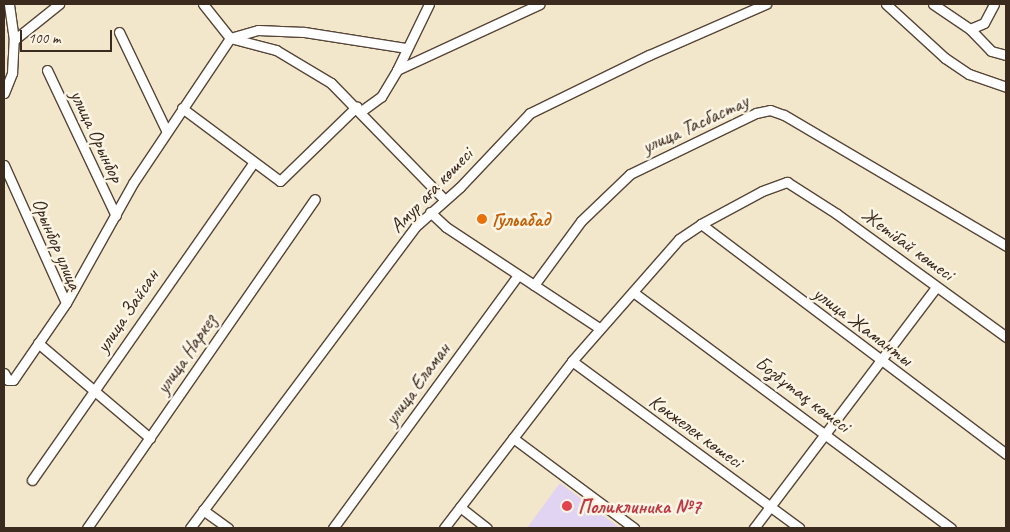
<!DOCTYPE html>
<meta charset="utf-8">
<style>
body{margin:0}
#map{position:relative;width:1010px;height:532px;overflow:hidden;background:#f3e7cb;font-family:Caveat,sans-serif}
div>[style]{position:absolute}
[style*='--x']{left:calc(var(--x)*1px);top:calc(var(--y)*1px);width:calc(var(--w)*1px);rotate:calc(var(--a)*1deg)}
.built>*{inset:0;background:#e1d4f3}
.roads{filter:drop-shadow(1px 0 #574638) drop-shadow(-1px 0 #574638) drop-shadow(0 1px #574638) drop-shadow(0 -1px #574638)}
.minor>*{height:9px;margin:-4.5px;padding:0 4.5px;transform-origin:4.5px;border-radius:4.5px;background:#fff}
.dots>*{width:14px;height:14px;translate:-50% -50%;box-sizing:border-box;border:2px solid #fcf5e5;border-radius:50%}
span{translate:-50% -50%;white-space:nowrap;text-align:center;line-height:1.15;-webkit-text-stroke:5px #fcf5e5;paint-order:stroke}
.street-label{font-size:20px;color:#3b2a1e}
.food-label{font-size:20px;color:#c56008;font-weight:700}
.left{translate:0 -50%;text-align:left}
.health-label{font-size:20px;color:#be3a42;font-weight:700}
.frame{position:absolute;inset:0;border:5px solid #3b2a1e;pointer-events:none}
.scale{position:absolute;left:20px;top:30px;width:92px;height:22px;box-sizing:border-box;border:2px solid #3b2a1e;border-top:0;padding-left:6px;font-size:15px;line-height:18px;white-space:nowrap;color:#3b2a1e;-webkit-text-stroke:4px #fcf5e5;paint-order:stroke}
</style>
<div id="map">
<div class="built">
<i style="clip-path:polygon(560px 483px,620px 528px,527px 528px)"></i>
</div>
<div class="roads">
<div class="minor">
<i style="--x:203;--y:4;--w:43;--a:51.5"></i>
<i style="--x:230;--y:38;--w:48;--a:14.6"></i>
<i style="--x:276;--y:50;--w:64;--a:31"></i>
<i style="--x:331;--y:83;--w:162;--a:45.8"></i>
<i style="--x:886;--y:4;--w:80;--a:42.5"></i>
<i style="--x:945;--y:58;--w:29;--a:34"></i>
<i style="--x:969;--y:74;--w:39;--a:19"></i>
<i style="--x:933;--y:4;--w:45;--a:34"></i>
<i style="--x:970;--y:29;--w:15;--a:-23"></i>
<i style="--x:984;--y:23;--w:21;--a:-62"></i>
<i style="--x:970;--y:29;--w:30;--a:46"></i>
<i style="--x:991;--y:51;--w:16;--a:15"></i>
<i style="--x:119;--y:32;--w:109;--a:64.4"></i>
<i style="--x:14;--y:40;--w:58;--a:-38.7"></i>
<i style="--x:47;--y:70;--w:161;--a:64.7"></i>
<i style="--x:397;--y:70;--w:73;--a:-64.1"></i>
<i style="--x:4;--y:93;--w:22;--a:-68"></i>
<i style="--x:12;--y:73;--w:33;--a:-87"></i>
<i style="--x:14;--y:40;--w:36;--a:-98"></i>
<i style="--x:182;--y:108;--w:122;--a:36.7"></i>
<i style="--x:280;--y:181;--w:107;--a:-44.2"></i>
<i style="--x:360;--y:112;--w:26;--a:-36"></i>
<i style="--x:381;--y:97;--w:31;--a:-59"></i>
<i style="--x:397;--y:70;--w:157;--a:-24.8"></i>
<i style="--x:4;--y:165;--w:151;--a:65.8"></i>
<i style="--x:66;--y:303;--w:93;--a:124.5"></i>
<i style="--x:13;--y:380;--w:5;--a:180"></i>
<i style="--x:8;--y:380;--w:8;--a:-120"></i>
<i style="--x:430;--y:212;--w:22;--a:43"></i>
<i style="--x:446;--y:227;--w:183;--a:33.4"></i>
<i style="--x:701;--y:224;--w:382;--a:37"></i>
<i style="--x:534;--y:285;--w:79;--a:-53.7"></i>
<i style="--x:581;--y:221;--w:68;--a:-43.8"></i>
<i style="--x:630;--y:174;--w:140;--a:-25.8"></i>
<i style="--x:756;--y:113;--w:14;--a:-12"></i>
<i style="--x:770;--y:110;--w:15;--a:20"></i>
<i style="--x:784;--y:115;--w:258;--a:30.5"></i>
<i style="--x:633;--y:292;--w:396;--a:36.6"></i>
<i style="--x:66;--y:303;--w:137;--a:-60.8"></i>
<i style="--x:133;--y:183;--w:174;--a:-56.2"></i>
<i style="--x:230;--y:38;--w:29;--a:-16"></i>
<i style="--x:258;--y:30;--w:46;--a:2.5"></i>
<i style="--x:304;--y:32;--w:103;--a:8.9"></i>
<i style="--x:38;--y:343;--w:147;--a:40.3"></i>
<i style="--x:572;--y:361;--w:282;--a:36.3"></i>
<i style="--x:513;--y:438;--w:151;--a:36.6"></i>
<i style="--x:32;--y:480;--w:386;--a:-55.1"></i>
<i style="--x:460;--y:507;--w:34;--a:38"></i>
<i style="--x:203;--y:510;--w:31;--a:36"></i>
<i style="--x:87;--y:528;--w:400;--a:-55.3"></i>
<i style="--x:190;--y:528;--w:376;--a:-53.2"></i>
<i style="--x:415;--y:227;--w:60;--a:-41.6"></i>
<i style="--x:460;--y:187;--w:102;--a:-46.6"></i>
<i style="--x:530;--y:113;--w:132;--a:-26"></i>
<i style="--x:649;--y:55;--w:128;--a:-23.6"></i>
<i style="--x:333;--y:528;--w:313;--a:-53.8"></i>
<i style="--x:444;--y:528;--w:210;--a:-52.5"></i>
<i style="--x:572;--y:361;--w:162;--a:-48.7"></i>
<i style="--x:679;--y:239;--w:27;--a:-34"></i>
<i style="--x:701;--y:224;--w:69;--a:-28.4"></i>
<i style="--x:762;--y:191;--w:27;--a:-20"></i>
<i style="--x:787;--y:182;--w:59;--a:32.6"></i>
<i style="--x:837;--y:214;--w:209;--a:36"></i>
<i style="--x:754;--y:528;--w:302;--a:-52.9"></i>
</div>
</div>
<div class="dots">
<i style="left:482px;top:219px;background:#e8710a"></i>
<i style="left:567px;top:506px;background:#e0444e"></i>
</div>
<div class="street-label">
<span style="left:695px;top:124px;rotate:-25deg">улица Тасбастау</span>
<span style="left:97px;top:136px;rotate:65deg">улица Орынбор</span>
<span style="left:431px;top:190px;rotate:-46deg">Амур аға көшесі</span>
<span style="left:57px;top:244px;rotate:67deg">Орынбор улица</span>
<span style="left:908px;top:244px;rotate:36deg">Жетібай көшесі</span>
<span style="left:127px;top:311px;rotate:-56deg">улица Зайсан</span>
<span style="left:863px;top:326px;rotate:37deg">улица Жаманты</span>
<span style="left:186px;top:354px;rotate:-56deg">улица Наркез</span>
<span style="left:417px;top:384px;rotate:-54deg">улица Еламан</span>
<span style="left:803px;top:394px;rotate:37deg">Бозбұтақ көшесі</span>
<span style="left:696px;top:431px;rotate:36deg">Көкжелек көшесі</span>
</div>
<div class="food-label">
<span class="left" style="left:492px;top:219px">Гульабад</span>
</div>
<div class="health-label">
<span class="left" style="left:578px;top:506px">Поликлиника №7</span>
</div>
<div class="frame"></div>
<div class="scale">100 m</div>
</div>
